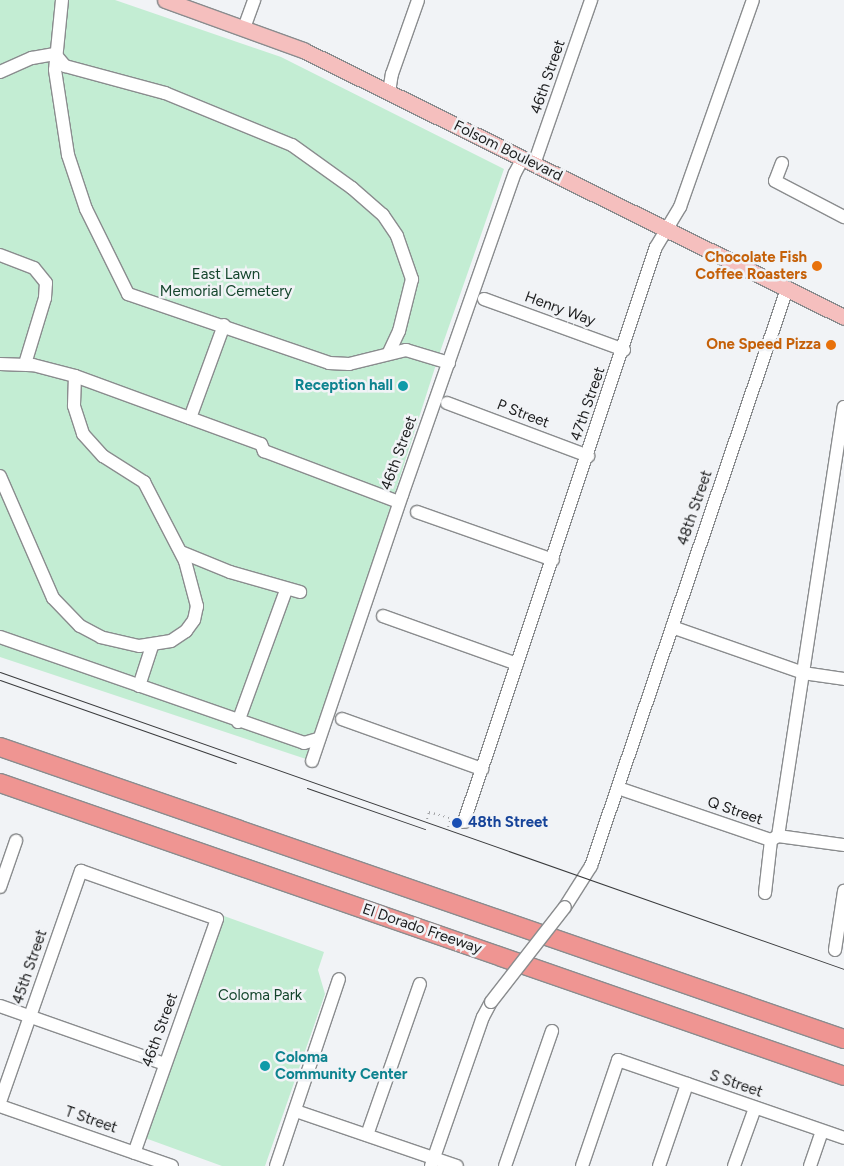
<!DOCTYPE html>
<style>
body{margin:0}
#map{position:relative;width:844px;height:1166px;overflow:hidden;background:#f1f3f6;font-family:Figtree,sans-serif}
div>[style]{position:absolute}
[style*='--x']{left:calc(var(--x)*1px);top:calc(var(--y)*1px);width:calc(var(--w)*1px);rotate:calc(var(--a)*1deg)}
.green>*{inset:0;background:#c3edd3}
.path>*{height:2px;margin-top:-1px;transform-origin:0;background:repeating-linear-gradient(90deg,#9e9fa2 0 1px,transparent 0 5px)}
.roads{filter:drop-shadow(1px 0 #8a8c8e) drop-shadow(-1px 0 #8a8c8e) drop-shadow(0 1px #8a8c8e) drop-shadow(0 -1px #8a8c8e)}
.minor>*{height:12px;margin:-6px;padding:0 6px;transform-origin:6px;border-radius:6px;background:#fff}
.major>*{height:15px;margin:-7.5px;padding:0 7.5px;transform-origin:7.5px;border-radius:7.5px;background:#f5bfbe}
.highway>*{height:18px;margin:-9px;padding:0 9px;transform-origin:9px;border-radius:9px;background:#ef9592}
.tram>*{height:1px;margin:-0.5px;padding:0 0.5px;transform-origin:0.5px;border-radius:0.5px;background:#3a3b3d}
.bridges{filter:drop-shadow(1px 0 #8a8c8e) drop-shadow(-1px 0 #8a8c8e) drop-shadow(0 1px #8a8c8e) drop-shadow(0 -1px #8a8c8e)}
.minor-bridge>*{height:12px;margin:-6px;padding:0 6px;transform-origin:6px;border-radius:6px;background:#fff}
.dots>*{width:14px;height:14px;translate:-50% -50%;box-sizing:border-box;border:2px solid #f1f3f6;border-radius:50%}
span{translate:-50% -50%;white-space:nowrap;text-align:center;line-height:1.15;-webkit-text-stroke:5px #f1f3f6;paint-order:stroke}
.street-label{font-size:15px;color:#1b1c1d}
.food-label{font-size:15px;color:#c56008;font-weight:700}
.right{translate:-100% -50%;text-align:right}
.park-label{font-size:15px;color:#14452c}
.culture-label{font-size:15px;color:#0d838f;font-weight:700}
.left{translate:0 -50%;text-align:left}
.transit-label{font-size:15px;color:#164399;font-weight:700}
</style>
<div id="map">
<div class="green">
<i style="clip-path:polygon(0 0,115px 0,281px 57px,504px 169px,440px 352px,349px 636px,315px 762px,0 657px)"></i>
<i style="clip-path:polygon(224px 916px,324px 952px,318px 970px,325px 994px,265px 1166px,222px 1166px,145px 1138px)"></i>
</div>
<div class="path">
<i style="--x:427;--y:819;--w:7;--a:-74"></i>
<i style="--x:429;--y:812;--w:26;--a:16"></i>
<i style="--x:448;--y:827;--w:9;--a:-72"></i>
</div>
<div class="roads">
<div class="minor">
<i style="--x:62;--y:0;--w:70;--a:95.7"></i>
<i style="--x:55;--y:70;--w:86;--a:81.3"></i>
<i style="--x:68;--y:155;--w:57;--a:71.6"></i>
<i style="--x:86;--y:209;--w:95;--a:63.7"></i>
<i style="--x:128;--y:294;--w:213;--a:18.9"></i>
<i style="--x:329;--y:363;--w:20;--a:3"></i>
<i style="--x:349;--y:364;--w:59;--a:-13.8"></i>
<i style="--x:406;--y:350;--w:45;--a:16.8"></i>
<i style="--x:244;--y:28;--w:30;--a:-70"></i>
<i style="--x:0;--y:72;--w:35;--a:-24"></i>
<i style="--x:32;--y:58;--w:23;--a:-10"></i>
<i style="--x:55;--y:54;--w:16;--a:50"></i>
<i style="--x:65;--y:66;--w:104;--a:15.1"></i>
<i style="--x:165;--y:93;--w:137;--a:22.3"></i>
<i style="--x:292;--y:145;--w:74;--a:35.6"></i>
<i style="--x:352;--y:188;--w:41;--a:41.1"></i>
<i style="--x:383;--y:215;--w:25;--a:56"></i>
<i style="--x:397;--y:236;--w:46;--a:70.8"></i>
<i style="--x:412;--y:279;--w:54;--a:104"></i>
<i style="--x:399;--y:331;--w:23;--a:115"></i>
<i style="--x:389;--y:92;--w:18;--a:-81"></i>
<i style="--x:392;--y:74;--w:78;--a:-70.6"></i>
<i style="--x:782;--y:163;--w:19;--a:111"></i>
<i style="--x:775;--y:181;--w:78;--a:27.6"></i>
<i style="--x:534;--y:164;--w:174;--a:-70.8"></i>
<i style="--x:0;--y:255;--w:36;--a:21"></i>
<i style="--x:34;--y:268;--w:19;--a:51"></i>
<i style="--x:46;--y:283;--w:15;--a:94"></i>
<i style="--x:45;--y:298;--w:69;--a:106.9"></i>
<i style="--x:484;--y:299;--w:149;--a:20"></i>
<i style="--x:0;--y:364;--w:33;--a:2"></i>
<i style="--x:33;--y:365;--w:43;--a:14.7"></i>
<i style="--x:75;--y:376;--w:30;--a:92"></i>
<i style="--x:74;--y:406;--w:29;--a:72"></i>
<i style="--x:83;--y:434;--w:30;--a:48"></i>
<i style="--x:103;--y:456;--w:49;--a:32.4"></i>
<i style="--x:144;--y:482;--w:89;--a:62.6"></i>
<i style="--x:185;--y:561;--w:47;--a:75.1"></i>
<i style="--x:197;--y:606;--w:14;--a:102"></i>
<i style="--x:194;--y:620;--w:14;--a:126"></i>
<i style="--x:186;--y:631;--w:18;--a:146"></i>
<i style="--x:171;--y:641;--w:32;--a:171"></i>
<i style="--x:139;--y:646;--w:39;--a:-167"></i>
<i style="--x:101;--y:637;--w:24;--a:-152"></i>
<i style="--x:80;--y:626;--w:39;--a:-134"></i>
<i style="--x:53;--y:598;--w:133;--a:-113.5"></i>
<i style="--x:75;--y:376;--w:198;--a:20.1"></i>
<i style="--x:261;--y:444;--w:8;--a:67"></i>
<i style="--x:264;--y:451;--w:144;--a:20.7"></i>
<i style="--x:447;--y:403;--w:151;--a:20.6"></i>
<i style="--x:190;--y:418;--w:99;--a:-69.9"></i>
<i style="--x:417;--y:512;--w:144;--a:19.4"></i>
<i style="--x:181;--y:552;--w:53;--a:22.2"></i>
<i style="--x:230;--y:572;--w:73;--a:15.9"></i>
<i style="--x:383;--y:616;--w:142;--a:19.7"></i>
<i style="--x:672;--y:627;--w:139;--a:19.3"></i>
<i style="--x:803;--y:673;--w:41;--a:8.3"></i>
<i style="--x:0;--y:637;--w:322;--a:19.2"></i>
<i style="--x:304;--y:743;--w:15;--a:-16"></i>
<i style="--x:139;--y:686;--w:42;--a:-72"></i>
<i style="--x:342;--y:719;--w:149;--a:19.7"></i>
<i style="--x:238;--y:722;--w:140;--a:-70"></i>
<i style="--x:312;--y:761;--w:281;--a:-71.3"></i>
<i style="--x:402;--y:495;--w:341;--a:-70.7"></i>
<i style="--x:515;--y:173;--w:17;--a:-62"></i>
<i style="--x:618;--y:788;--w:162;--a:18.8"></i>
<i style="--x:771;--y:840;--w:8;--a:-30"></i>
<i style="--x:778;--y:836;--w:67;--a:7.8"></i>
<i style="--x:464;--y:822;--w:606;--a:-71.54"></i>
<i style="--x:656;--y:247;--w:47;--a:-59"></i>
<i style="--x:680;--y:207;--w:219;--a:-70.6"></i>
<i style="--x:778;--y:836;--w:434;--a:-81.3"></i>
<i style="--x:0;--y:887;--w:49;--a:-70.8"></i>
<i style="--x:765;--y:893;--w:53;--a:-83.5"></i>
<i style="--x:565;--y:907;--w:49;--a:-57.6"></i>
<i style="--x:591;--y:866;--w:609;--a:-71.24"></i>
<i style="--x:835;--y:950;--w:60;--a:-81.3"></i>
<i style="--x:0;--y:1006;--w:175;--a:19.4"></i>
<i style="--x:0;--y:1102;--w:245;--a:-70.7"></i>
<i style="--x:81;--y:871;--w:144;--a:19.4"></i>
<i style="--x:217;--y:919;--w:248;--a:109.5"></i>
<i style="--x:0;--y:1106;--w:182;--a:19.2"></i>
<i style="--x:296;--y:1111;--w:170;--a:18.9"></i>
<i style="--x:367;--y:1135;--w:160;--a:-70.7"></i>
<i style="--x:276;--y:1166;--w:197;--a:-71.4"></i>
<i style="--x:431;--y:1166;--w:158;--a:-70.8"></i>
<i style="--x:483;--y:1017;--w:17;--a:-62"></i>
<i style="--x:505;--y:1166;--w:143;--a:-70.8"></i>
<i style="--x:582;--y:1166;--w:112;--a:-71.2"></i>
<i style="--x:618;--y:1060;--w:239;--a:19"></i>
<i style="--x:659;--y:1166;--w:87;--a:-71.1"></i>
<i style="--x:734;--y:1166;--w:62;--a:-70.1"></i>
<i style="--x:810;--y:1166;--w:37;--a:-71"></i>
</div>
<div class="major">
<i style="--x:165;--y:0;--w:147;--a:19.9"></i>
<i style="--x:303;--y:50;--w:603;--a:26.27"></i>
</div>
<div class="highway">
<i style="--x:0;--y:747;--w:893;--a:19.08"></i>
<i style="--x:0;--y:783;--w:893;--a:19.14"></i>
</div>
</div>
<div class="tram">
<i style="--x:0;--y:672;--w:895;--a:19.39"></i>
<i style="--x:0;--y:680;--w:250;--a:19.4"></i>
<i style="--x:307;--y:788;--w:125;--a:19.2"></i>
</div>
<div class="bridges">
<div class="minor-bridge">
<i style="--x:491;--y:1002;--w:120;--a:-52.1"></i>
</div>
</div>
<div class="dots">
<i style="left:817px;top:266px;background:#e8710a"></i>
<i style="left:831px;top:345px;background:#e8710a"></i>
<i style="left:403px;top:386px;background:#0f9aa8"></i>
<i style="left:457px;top:823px;background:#1a4fb4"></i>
<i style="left:265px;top:1066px;background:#0f9aa8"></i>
</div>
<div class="street-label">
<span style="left:548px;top:77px;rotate:-71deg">46th Street</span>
<span style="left:508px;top:151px;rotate:26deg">Folsom Boulevard</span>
<span style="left:560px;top:309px;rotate:20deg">Henry Way</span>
<span style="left:588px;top:404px;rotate:-71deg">47th Street</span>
<span style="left:523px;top:414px;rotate:21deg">P Street</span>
<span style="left:399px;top:453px;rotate:-70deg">46th Street</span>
<span style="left:695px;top:508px;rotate:-71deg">48th Street</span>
<span style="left:735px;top:811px;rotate:19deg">Q Street</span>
<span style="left:422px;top:929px;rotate:19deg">El Dorado Freeway</span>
<span style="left:30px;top:967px;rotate:-71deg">45th Street</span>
<span style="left:160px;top:1030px;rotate:-70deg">46th Street</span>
<span style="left:736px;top:1084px;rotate:19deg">S Street</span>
<span style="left:91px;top:1120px;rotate:19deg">T Street</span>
</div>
<div class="food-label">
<span class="right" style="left:807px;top:266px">Chocolate Fish<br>Coffee Roasters</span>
<span class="right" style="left:821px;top:345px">One Speed Pizza</span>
</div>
<div class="park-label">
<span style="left:226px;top:283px">East Lawn<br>Memorial Cemetery</span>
<span style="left:260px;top:996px">Coloma Park</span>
</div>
<div class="culture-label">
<span class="right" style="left:393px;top:386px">Reception hall</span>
<span class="left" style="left:275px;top:1066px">Coloma<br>Community Center</span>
</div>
<div class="transit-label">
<span class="left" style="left:468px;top:823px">48th Street</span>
</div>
</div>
